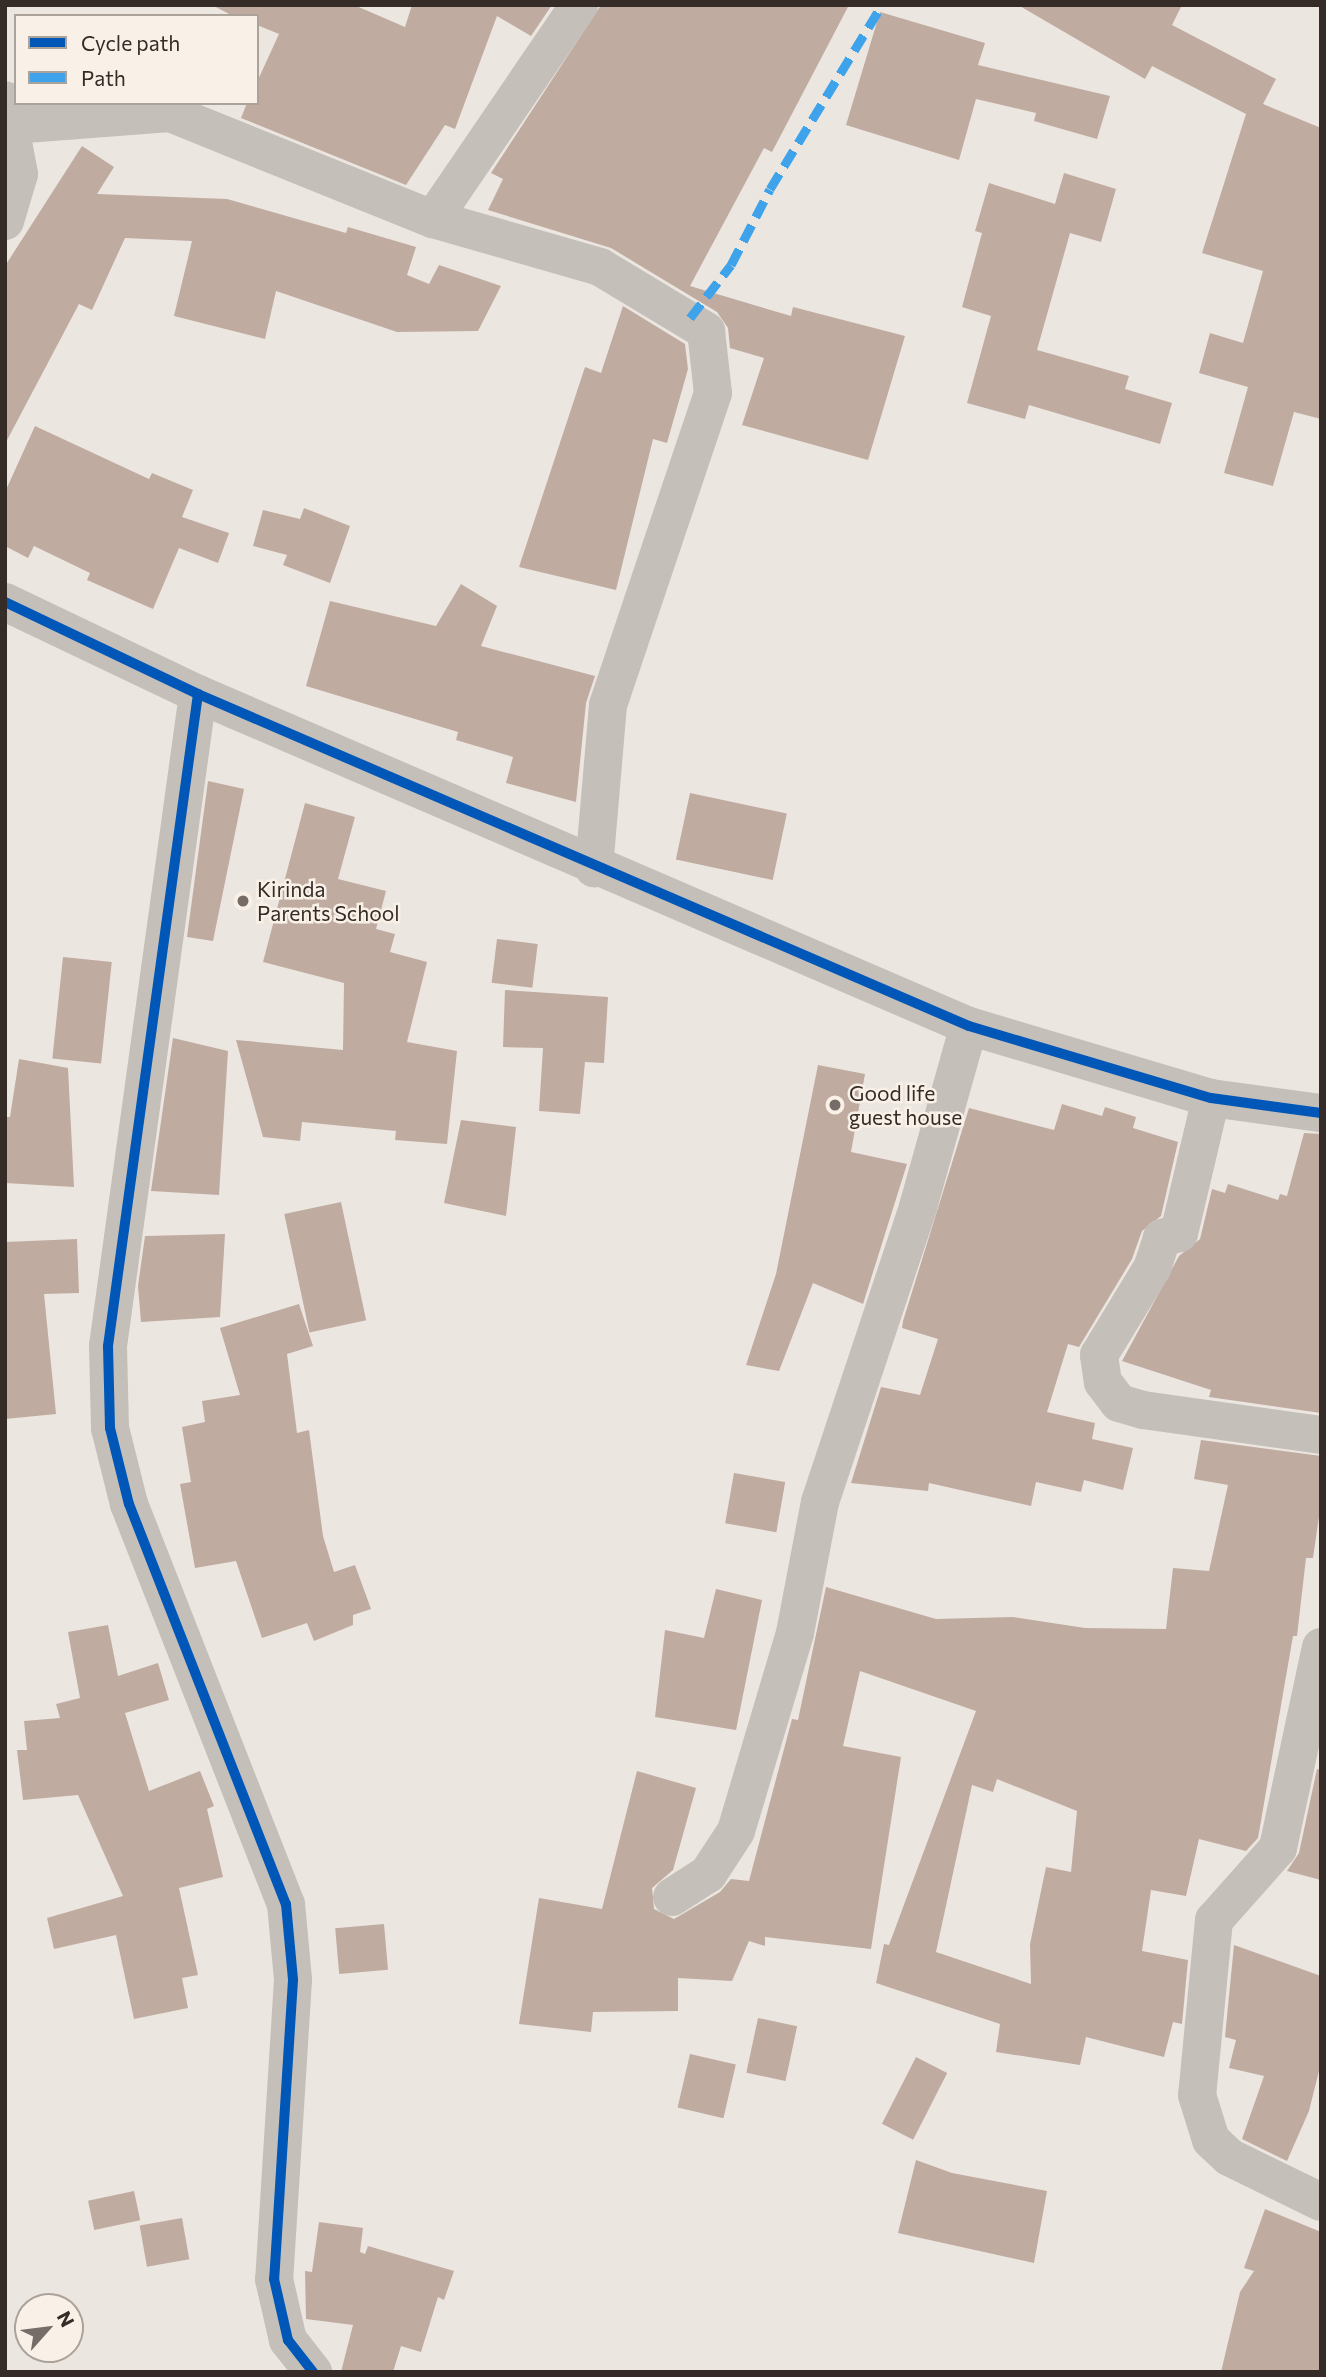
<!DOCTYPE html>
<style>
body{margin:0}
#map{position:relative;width:1326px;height:2377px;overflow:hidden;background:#ece6e0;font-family:Commissioner,sans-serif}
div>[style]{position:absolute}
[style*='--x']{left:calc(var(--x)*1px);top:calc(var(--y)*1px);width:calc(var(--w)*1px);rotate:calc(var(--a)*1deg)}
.building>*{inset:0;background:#c0aba1;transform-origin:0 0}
.minor>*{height:38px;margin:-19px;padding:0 19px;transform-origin:19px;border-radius:19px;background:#c5bfb9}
.quiet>*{height:9px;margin-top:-4.5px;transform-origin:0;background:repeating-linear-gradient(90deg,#3fa3eb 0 18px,transparent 0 27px)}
.cycleway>*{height:10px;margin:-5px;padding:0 5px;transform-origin:5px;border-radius:5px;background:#0057b8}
.dots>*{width:19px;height:19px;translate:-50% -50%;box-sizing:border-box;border:4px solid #f9f1e7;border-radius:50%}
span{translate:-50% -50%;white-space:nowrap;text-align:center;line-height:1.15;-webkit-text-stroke:5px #f9f1e7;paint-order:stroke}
.poi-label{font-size:21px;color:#362c27}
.left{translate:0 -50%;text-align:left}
.frame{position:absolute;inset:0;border:7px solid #362c27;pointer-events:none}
.legend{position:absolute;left:14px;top:14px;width:245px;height:91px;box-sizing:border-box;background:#f9f1e7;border:2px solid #aba29a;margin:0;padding:9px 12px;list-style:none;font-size:21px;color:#362c27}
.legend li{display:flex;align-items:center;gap:14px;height:35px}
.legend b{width:35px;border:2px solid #aba29a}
.north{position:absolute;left:14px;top:2293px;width:70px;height:70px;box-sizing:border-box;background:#f9f1e7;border:2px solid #aba29a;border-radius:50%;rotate:62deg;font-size:19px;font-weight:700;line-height:28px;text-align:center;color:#362c27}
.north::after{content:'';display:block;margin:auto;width:24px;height:32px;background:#766d68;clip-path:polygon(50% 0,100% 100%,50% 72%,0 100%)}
</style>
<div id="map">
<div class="building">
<i style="clip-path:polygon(212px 5px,354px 5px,405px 27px,412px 5px,552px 5px,531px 36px,497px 16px,455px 129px,445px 125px,406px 185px,241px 118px,247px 103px,257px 103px,257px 82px,279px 34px,257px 25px,257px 16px,233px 16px)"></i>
<i style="clip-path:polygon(601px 5px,849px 5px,772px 152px,764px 148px,690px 286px,791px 316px,793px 307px,905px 336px,868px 460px,742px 425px,764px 358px,730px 348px,728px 328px,717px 312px,611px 248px,488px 210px,503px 179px,491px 173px)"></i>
<i style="clip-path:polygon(1018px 5px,1182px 5px,1172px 25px,1276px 79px,1263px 104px,1321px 128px,1321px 419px,1294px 412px,1273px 486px,1224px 473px,1248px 387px,1199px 373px,1210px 333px,1243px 343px,1263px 271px,1202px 253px,1246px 114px,1152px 66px,1145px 79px)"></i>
<i style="clip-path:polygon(880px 12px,985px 43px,978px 65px,1110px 96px,1097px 139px,1034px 121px,1036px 113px,976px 99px,959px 160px,846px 125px)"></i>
<i style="clip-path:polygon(82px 146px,114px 167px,97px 194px,227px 199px,346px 233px,348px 227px,416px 247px,407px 275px,429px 284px,439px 265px,501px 286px,478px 331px,397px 332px,276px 291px,265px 339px,174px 316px,192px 241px,125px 238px,92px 310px,79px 304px,5px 444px,5px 266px)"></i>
<i style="clip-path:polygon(1064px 173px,1116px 189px,1101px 242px,1070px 233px,1037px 350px,1129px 376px,1125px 389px,1172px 403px,1160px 444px,1029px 405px,1025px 419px,967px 403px,991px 316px,962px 307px,982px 233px,975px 231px,989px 183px,1055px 204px)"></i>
<i style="clip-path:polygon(623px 306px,685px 344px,688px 369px,667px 443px,653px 439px,616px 590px,519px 567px,585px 367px,601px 373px)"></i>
<i style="clip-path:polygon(35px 426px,149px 479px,152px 473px,193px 490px,182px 517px,229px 533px,218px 563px,179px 548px,153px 609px,87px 580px,90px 573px,34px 546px,28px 558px,5px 546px,5px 492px)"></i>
<i style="clip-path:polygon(304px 508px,350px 526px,330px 583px,283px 565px,287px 555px,253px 546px,263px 510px,300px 519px)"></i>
<i style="clip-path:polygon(461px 584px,497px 606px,481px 646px,595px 676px,586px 703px,576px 802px,506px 783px,513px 757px,456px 740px,458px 732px,306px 686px,330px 601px,436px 626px)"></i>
<i style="clip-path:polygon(208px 781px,244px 789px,213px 941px,187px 937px)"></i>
<i style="left:690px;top:793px;width:99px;height:68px;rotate:12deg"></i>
<i style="clip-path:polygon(305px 803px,355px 817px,338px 879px,386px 891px,376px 929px,395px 934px,390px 952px,427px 962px,407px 1042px,457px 1051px,447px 1144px,395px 1140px,396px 1131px,302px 1122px,300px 1141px,263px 1137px,236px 1040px,343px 1050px,344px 983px,263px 962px)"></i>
<i style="left:497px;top:939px;width:41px;height:44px;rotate:7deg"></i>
<i style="left:63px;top:957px;width:49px;height:102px;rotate:6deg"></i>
<i style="clip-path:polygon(505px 990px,608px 997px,604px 1063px,585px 1062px,580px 1114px,539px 1111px,543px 1048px,503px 1047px)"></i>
<i style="clip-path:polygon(173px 1038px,228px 1051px,219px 1195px,151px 1191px)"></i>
<i style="clip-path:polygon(19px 1059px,68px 1068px,74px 1187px,5px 1183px,5px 1117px,10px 1117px)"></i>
<i style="clip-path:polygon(818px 1065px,865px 1074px,851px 1152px,907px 1164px,863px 1304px,813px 1283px,779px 1371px,746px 1365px,776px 1274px)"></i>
<i style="clip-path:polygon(1062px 1104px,1102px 1116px,1105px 1107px,1136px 1117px,1133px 1128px,1178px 1142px,1161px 1216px,1142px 1231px,1132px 1259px,1079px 1347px,1068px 1344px,1047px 1412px,1095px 1423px,1092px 1439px,1133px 1448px,1123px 1490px,1084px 1480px,1081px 1492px,1036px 1482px,1031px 1506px,929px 1483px,928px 1491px,851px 1483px,881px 1387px,920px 1395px,938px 1339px,902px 1328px,903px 1321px,969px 1108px,1054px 1130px)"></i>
<i style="clip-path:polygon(461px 1120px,516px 1127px,506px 1216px,444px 1203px)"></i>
<i style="clip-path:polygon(1304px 1133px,1321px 1134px,1321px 1413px,1209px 1397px,1211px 1390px,1122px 1361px,1179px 1256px,1200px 1239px,1212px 1189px,1225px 1193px,1228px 1184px,1278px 1200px,1280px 1194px,1287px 1196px)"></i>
<i style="left:341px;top:1202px;width:121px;height:58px;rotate:78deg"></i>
<i style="clip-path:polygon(225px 1234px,220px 1317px,141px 1322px,138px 1286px,145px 1236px)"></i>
<i style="clip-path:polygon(77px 1239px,79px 1293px,44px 1294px,56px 1414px,5px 1419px,5px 1242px)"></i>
<i style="clip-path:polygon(299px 1304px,313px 1346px,287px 1354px,297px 1433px,309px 1430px,323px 1536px,334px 1572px,355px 1565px,371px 1609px,353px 1615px,353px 1625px,314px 1641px,307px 1623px,262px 1638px,236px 1561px,195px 1568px,180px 1484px,191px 1482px,182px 1427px,205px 1422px,202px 1401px,240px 1395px,220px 1328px)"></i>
<i style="clip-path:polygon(evenodd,1201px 1440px,1321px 1456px,1321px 1503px,1313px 1558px,1306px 1558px,1297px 1636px,1293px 1636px,1258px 1838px,1246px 1851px,1199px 1839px,1186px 1896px,1151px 1890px,1142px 1951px,1188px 1960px,1182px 2024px,1173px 2022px,1164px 2057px,1086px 2037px,1080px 2065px,996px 2052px,1000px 2024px,876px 1983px,884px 1944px,889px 1945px,976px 1711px,860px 1671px,843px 1746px,901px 1757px,871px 1949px,765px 1937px,765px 1946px,749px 1941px,732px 1981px,678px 1978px,678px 2011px,593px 2012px,591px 2032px,519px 2024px,539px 1898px,602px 1909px,637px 1771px,696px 1788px,673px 1870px,652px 1888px,654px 1909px,674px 1919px,720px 1892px,731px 1879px,749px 1881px,792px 1719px,798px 1720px,826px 1587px,936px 1619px,1013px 1617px,1085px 1628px,1166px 1629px,1173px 1568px,1209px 1571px,1228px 1485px,1194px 1479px,1201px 1440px,997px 1779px,1077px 1811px,1071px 1872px,1046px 1867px,1030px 1944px,1031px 1984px,936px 1952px,972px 1785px,993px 1792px,997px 1779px)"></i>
<i style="left:734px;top:1473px;width:52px;height:51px;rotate:10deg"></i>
<i style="clip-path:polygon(716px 1589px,762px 1600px,736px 1730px,655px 1717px,665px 1630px,704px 1638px)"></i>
<i style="clip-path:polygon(108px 1625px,118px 1676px,158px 1663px,169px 1700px,125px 1713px,149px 1791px,200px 1771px,214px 1806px,207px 1809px,223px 1877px,179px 1888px,198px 1975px,182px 1978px,188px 2008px,134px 2019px,116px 1935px,54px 1949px,47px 1918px,123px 1896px,78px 1795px,23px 1800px,17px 1750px,27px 1750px,24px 1721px,60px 1718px,56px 1704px,80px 1698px,68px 1632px)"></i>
<i style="clip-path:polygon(1317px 1769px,1321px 1770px,1321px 1880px,1287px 1871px,1299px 1853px)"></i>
<i style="left:384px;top:1924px;width:46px;height:49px;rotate:85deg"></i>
<i style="clip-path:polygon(1234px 1945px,1321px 1976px,1321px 2063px,1309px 2111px,1287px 2161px,1242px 2139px,1264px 2076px,1229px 2068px,1236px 2040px,1225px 2037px)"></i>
<i style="left:758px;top:2018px;width:40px;height:56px;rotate:12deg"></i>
<i style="left:690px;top:2054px;width:47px;height:55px;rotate:13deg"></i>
<i style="left:916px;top:2057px;width:35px;height:75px;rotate:27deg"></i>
<i style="clip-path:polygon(916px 2160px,952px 2173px,1047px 2191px,1034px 2263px,898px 2233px)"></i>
<i style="left:134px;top:2191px;width:30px;height:47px;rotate:78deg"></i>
<i style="clip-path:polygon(1265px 2209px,1321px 2232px,1321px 2372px,1221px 2372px,1240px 2292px,1254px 2271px,1244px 2268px)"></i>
<i style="left:182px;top:2218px;width:42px;height:43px;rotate:80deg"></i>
<i style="clip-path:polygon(319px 2222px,363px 2228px,360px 2252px,365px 2254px,368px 2246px,454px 2271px,444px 2300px,438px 2297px,421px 2352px,401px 2346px,393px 2372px,341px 2372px,353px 2325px,306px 2319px,305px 2271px,312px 2272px)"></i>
</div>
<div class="minor">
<i style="--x:13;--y:125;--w:157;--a:-4.4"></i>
<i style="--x:170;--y:113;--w:284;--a:22"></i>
<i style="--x:433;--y:219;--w:174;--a:16"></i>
<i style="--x:600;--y:267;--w:124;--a:31.1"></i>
<i style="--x:706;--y:331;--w:62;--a:83.6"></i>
<i style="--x:713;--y:393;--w:329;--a:108.6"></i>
<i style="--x:608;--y:705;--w:164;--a:94.9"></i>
<i style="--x:433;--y:219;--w:259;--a:-55.7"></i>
<i style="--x:5;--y:221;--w:49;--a:-73.4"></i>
<i style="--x:19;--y:174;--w:75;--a:-100.7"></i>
<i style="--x:5;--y:602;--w:214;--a:25.5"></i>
<i style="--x:198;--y:694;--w:839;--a:23.3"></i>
<i style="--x:969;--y:1026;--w:252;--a:16.6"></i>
<i style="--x:1211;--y:1098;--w:111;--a:7.8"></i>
<i style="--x:198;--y:694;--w:658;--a:97.86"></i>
<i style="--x:108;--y:1346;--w:82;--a:88.6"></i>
<i style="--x:110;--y:1428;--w:78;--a:76"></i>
<i style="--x:129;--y:1504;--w:430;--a:68.6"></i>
<i style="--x:286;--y:1904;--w:76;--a:84.7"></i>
<i style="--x:293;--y:1980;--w:300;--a:93.6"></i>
<i style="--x:274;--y:2279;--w:63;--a:77.1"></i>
<i style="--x:288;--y:2340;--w:41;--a:52"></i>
<i style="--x:1211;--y:1098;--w:139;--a:103.3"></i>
<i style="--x:1179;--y:1233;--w:18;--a:164"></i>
<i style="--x:1162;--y:1238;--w:32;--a:108"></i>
<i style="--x:1152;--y:1268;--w:102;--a:121.3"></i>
<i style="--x:1099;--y:1355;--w:27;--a:82"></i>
<i style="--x:1103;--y:1382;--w:26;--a:53"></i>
<i style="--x:1119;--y:1403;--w:25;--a:16"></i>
<i style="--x:1143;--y:1410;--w:180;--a:8"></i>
<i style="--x:1321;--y:1647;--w:206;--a:102.1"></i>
<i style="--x:1278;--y:1848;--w:96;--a:131.6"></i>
<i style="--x:1214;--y:1920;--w:176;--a:95.5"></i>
<i style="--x:1197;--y:2095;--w:47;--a:72.7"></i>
<i style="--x:1211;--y:2140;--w:25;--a:43"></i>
<i style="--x:1229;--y:2157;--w:102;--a:26.1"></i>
<i style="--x:672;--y:1897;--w:43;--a:-32.6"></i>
<i style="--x:708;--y:1874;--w:51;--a:-56.9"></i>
<i style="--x:736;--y:1831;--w:207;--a:-73.4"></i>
<i style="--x:795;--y:1633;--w:133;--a:-79.2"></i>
<i style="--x:820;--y:1502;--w:311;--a:-71.6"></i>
<i style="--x:918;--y:1207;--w:188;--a:-74.3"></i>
</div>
<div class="quiet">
<i style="--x:690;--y:318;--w:67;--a:-52.3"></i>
<i style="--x:731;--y:265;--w:85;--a:-62.8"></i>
<i style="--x:770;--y:189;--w:215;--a:-58.7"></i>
</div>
<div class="cycleway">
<i style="--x:5;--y:602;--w:214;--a:25.5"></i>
<i style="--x:198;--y:694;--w:839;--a:23.3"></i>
<i style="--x:969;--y:1026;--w:252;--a:16.6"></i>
<i style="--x:1211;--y:1098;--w:111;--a:7.8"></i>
<i style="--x:198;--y:694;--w:658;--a:97.86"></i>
<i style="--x:108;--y:1346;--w:82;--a:88.6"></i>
<i style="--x:110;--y:1428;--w:78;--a:76"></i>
<i style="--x:129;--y:1504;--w:430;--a:68.6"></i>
<i style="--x:286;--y:1904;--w:76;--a:84.7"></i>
<i style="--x:293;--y:1980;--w:300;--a:93.6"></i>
<i style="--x:274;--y:2279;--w:63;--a:77.1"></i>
<i style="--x:288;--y:2340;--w:41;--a:52"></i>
</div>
<div class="dots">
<i style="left:243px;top:901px;background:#766d68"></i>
<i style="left:835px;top:1105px;background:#766d68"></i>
</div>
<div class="poi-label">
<span class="left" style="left:257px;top:901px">Kirinda<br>Parents School</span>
<span class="left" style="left:849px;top:1105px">Good life<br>guest house</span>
</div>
<div class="frame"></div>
<ul class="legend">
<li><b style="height:9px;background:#0057b8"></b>Cycle path</li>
<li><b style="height:9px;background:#3fa3eb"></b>Path</li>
</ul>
<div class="north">N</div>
</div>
